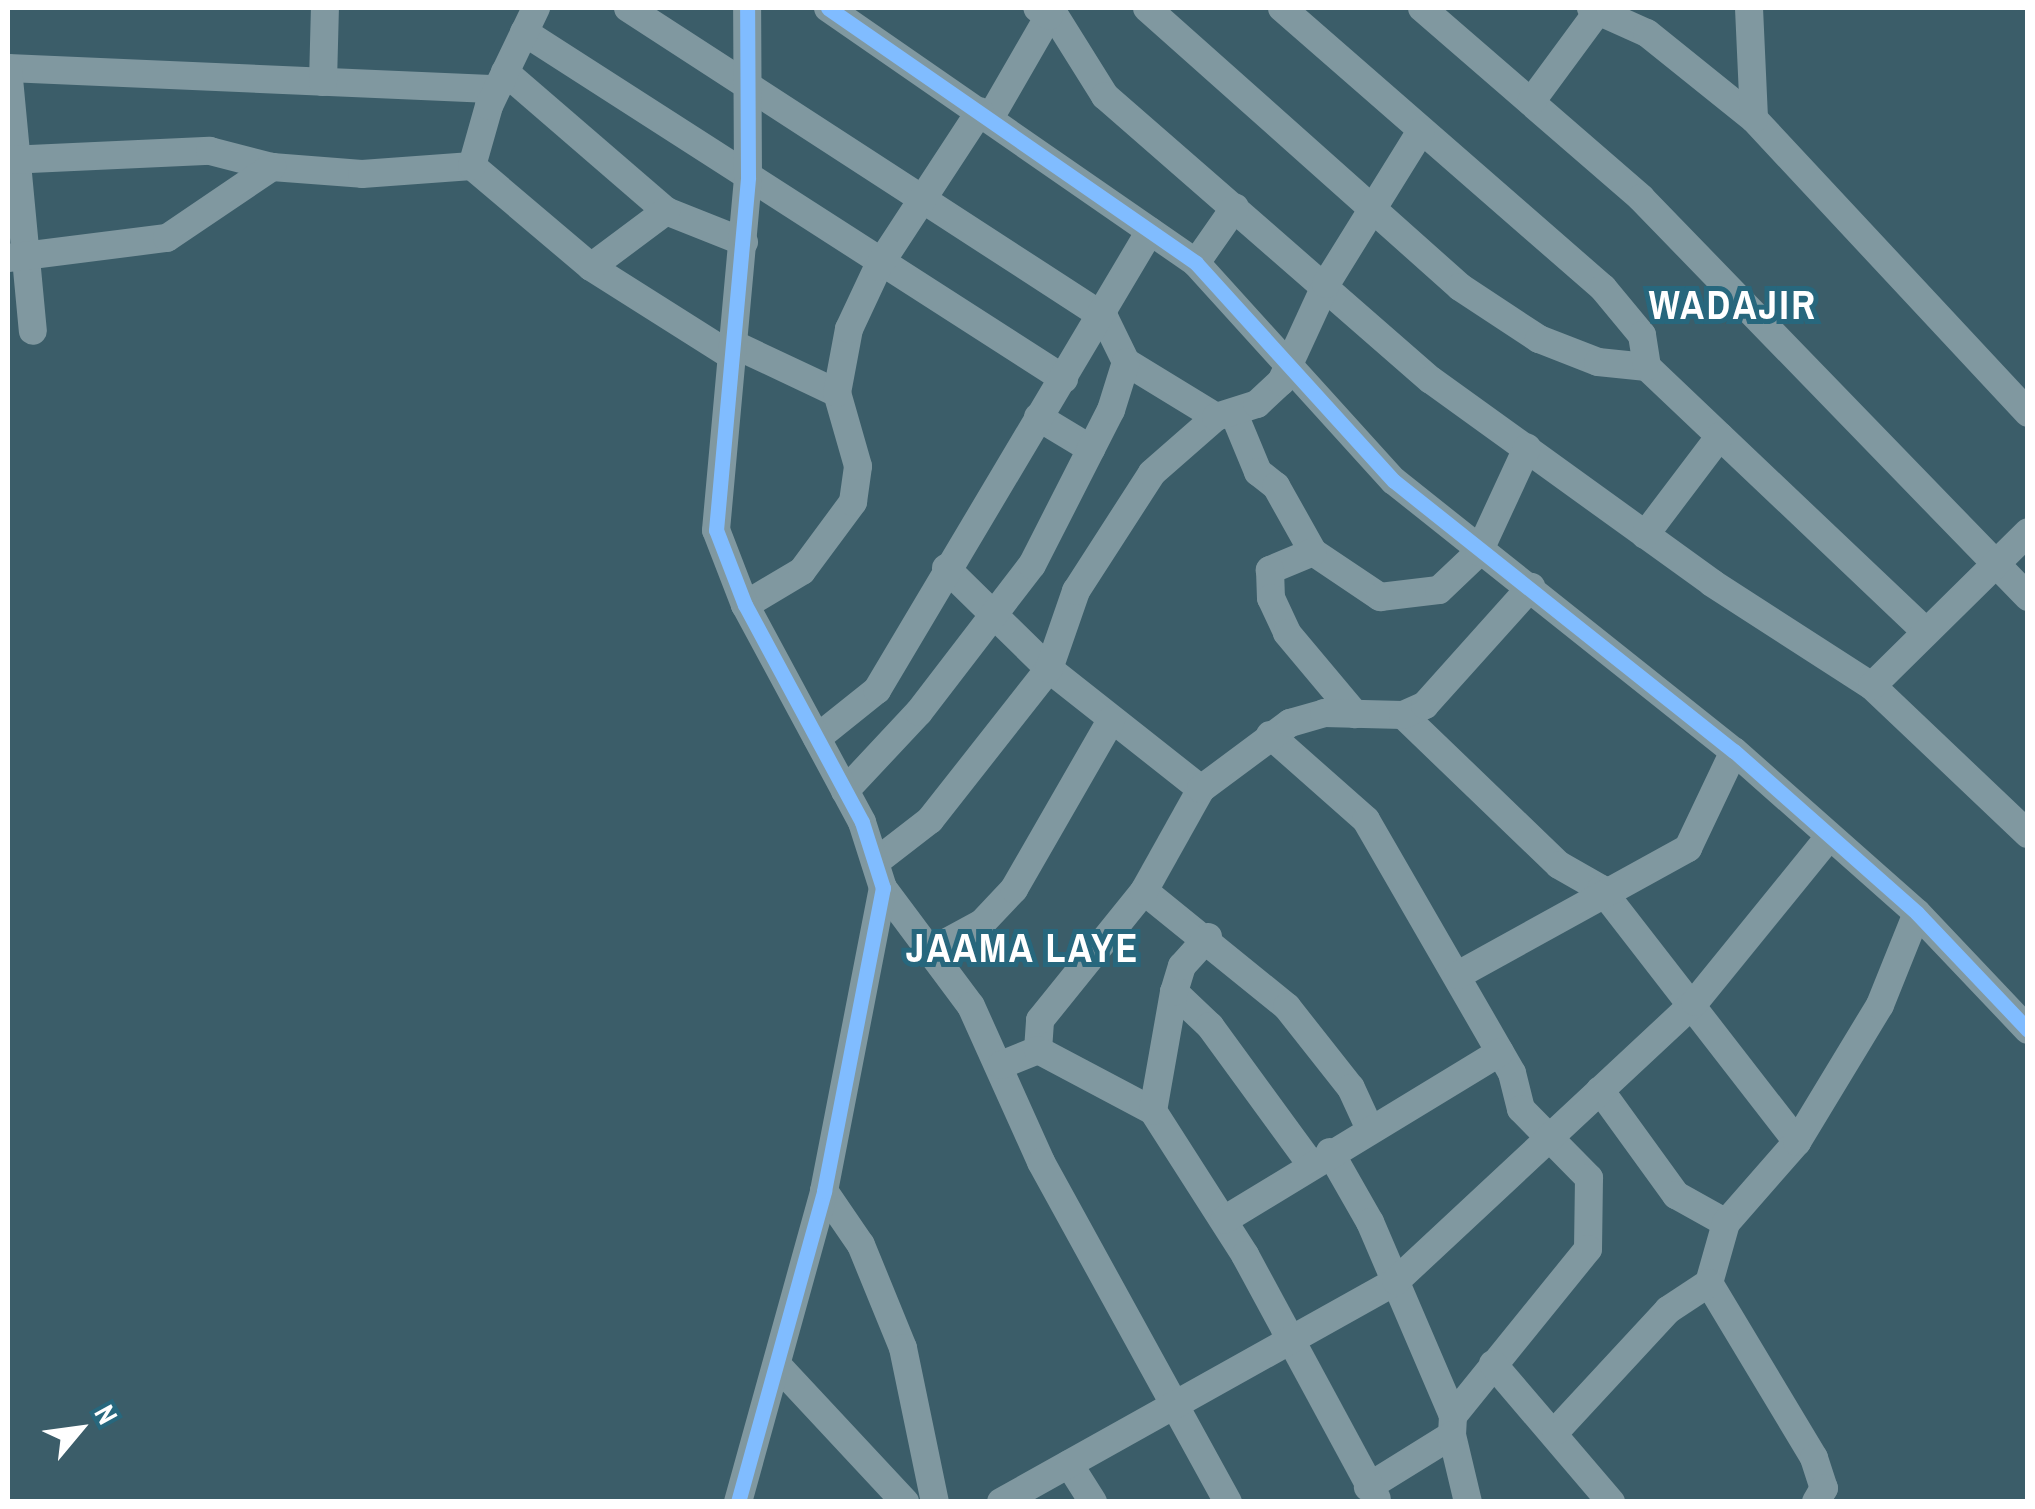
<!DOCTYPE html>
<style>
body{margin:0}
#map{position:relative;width:2035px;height:1509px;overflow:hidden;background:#3b5d69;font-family:"Archivo Narrow",sans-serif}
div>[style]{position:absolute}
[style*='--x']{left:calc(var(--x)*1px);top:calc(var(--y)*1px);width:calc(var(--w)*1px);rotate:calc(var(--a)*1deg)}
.minor>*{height:28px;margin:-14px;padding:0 14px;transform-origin:14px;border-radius:14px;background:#8098a0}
.cycleway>*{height:15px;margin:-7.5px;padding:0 7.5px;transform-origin:7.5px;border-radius:7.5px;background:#80bcff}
span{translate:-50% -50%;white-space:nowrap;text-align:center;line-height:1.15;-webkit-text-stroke:10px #27677d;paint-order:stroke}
.district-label{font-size:40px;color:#fff;font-weight:700;letter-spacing:2.5px}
.frame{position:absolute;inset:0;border:10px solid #fff;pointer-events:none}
.north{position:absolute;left:30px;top:1379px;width:100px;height:100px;-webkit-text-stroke:8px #27677d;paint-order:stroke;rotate:61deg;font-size:28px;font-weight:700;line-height:40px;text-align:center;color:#fff}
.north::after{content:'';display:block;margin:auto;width:35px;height:45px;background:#fff;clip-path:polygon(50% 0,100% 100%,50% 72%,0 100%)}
</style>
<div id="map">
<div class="minor">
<i style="--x:628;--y:8;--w:568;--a:32.99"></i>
<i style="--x:1104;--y:317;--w:50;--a:63.9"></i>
<i style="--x:1126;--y:362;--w:105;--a:31.4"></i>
<i style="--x:828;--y:8;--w:448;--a:34.7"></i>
<i style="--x:1196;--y:263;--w:294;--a:47.8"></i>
<i style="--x:1394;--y:481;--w:434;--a:38.5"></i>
<i style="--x:1734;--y:751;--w:244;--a:41.5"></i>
<i style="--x:1917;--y:913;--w:161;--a:46.5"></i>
<i style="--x:1050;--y:8;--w:104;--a:58"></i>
<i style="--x:1105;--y:96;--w:432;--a:41.1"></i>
<i style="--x:1431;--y:380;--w:347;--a:35.8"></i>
<i style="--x:1712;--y:583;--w:190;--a:32.8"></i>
<i style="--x:1872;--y:686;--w:215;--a:43.5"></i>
<i style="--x:1147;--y:8;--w:419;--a:41.7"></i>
<i style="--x:1460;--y:287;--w:95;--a:33.4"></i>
<i style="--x:1539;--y:339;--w:63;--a:21.3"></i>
<i style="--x:1598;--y:362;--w:49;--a:5.8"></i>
<i style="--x:1647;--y:367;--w:381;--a:43.5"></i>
<i style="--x:1282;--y:8;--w:426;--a:41.1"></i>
<i style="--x:1603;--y:288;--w:61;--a:50.3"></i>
<i style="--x:1642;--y:335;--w:32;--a:81"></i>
<i style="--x:1422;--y:8;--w:290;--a:40.9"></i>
<i style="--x:1641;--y:198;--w:556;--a:45.87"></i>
<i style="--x:1591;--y:8;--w:61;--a:24.1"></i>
<i style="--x:1647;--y:33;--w:137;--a:38.8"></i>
<i style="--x:1754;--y:119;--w:402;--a:47"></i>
<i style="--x:1749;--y:8;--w:111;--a:87.4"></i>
<i style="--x:524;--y:32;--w:642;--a:32.72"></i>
<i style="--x:8;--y:68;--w:489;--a:2.5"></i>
<i style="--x:8;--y:68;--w:264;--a:84.6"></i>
<i style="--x:505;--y:72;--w:213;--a:40.8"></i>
<i style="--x:666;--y:211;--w:84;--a:21.7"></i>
<i style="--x:323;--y:82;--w:74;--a:-88.5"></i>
<i style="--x:1531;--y:102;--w:113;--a:-53.6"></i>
<i style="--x:990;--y:118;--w:118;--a:-60"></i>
<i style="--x:1049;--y:16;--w:14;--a:-146"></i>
<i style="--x:8;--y:160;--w:202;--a:-2.6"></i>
<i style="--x:210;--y:151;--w:64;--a:14.5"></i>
<i style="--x:272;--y:167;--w:90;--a:4.4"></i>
<i style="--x:362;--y:174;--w:110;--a:-4.2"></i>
<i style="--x:472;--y:166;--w:156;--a:40.3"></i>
<i style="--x:591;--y:267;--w:167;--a:32.3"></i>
<i style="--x:472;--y:166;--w:62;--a:-74.2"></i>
<i style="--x:489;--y:106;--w:109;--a:-64.4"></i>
<i style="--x:8;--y:258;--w:160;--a:-7.2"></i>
<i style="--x:167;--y:238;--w:127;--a:-34.1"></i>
<i style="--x:1196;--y:263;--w:68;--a:-55.1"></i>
<i style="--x:591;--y:267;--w:94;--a:-36.7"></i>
<i style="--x:733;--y:344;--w:115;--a:25.2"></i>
<i style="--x:1234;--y:414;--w:63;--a:67.5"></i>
<i style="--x:1258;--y:472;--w:23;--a:38"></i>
<i style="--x:1276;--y:486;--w:76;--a:60.7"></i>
<i style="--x:1313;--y:552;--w:81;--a:33.9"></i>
<i style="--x:1380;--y:597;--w:59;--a:-6.8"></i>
<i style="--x:1439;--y:590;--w:55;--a:-43.5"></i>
<i style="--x:1479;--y:552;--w:115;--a:-65.2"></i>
<i style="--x:1038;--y:417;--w:62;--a:31.1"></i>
<i style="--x:1645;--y:535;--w:124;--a:-52.9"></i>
<i style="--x:1313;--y:552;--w:47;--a:157.3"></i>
<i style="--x:1270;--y:570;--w:28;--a:88"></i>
<i style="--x:1271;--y:598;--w:38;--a:65"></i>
<i style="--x:1287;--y:633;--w:106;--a:50"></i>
<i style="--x:946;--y:568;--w:144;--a:44.4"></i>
<i style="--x:1049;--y:669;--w:194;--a:38.3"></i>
<i style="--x:745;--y:605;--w:66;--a:-30.8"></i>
<i style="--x:802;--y:571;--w:86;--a:-53.5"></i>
<i style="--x:853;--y:502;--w:36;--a:-82"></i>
<i style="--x:858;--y:466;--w:76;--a:-106"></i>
<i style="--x:837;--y:393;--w:65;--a:-79.4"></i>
<i style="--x:849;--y:329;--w:68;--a:-64.9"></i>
<i style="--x:878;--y:267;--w:186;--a:-56.8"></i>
<i style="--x:1872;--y:686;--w:219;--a:-44.6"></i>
<i style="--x:1403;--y:715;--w:216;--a:43.9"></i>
<i style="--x:1559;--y:865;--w:48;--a:29.7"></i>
<i style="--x:1601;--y:889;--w:320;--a:52.2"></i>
<i style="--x:1270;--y:735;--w:128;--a:41.5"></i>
<i style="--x:1366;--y:820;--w:292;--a:60"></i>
<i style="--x:1512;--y:1073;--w:37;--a:76"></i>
<i style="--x:1521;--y:1109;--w:97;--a:45.4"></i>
<i style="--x:1589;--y:1178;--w:71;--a:90.8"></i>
<i style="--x:1588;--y:1249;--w:215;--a:129"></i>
<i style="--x:1453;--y:1416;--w:19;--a:93"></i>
<i style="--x:1452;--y:1435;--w:99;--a:148.2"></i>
<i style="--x:817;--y:738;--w:77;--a:-38.7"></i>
<i style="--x:877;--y:690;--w:534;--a:-59.26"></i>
<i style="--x:845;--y:791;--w:108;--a:-46.9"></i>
<i style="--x:919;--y:712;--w:185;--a:-52.5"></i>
<i style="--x:1032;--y:565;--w:174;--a:-63"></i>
<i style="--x:1111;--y:410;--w:50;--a:-72.6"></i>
<i style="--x:877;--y:861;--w:67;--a:-37.7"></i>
<i style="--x:930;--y:820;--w:192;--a:-51.8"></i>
<i style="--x:1049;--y:669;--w:83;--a:-70.9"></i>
<i style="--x:1076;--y:591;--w:140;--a:-57.2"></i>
<i style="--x:1152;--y:473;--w:85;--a:-41.2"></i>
<i style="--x:1216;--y:417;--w:43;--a:-17.6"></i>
<i style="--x:1257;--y:404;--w:33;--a:-43"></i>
<i style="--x:1281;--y:382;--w:108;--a:-65.3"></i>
<i style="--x:1326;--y:284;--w:180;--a:-58.2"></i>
<i style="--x:883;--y:888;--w:147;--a:53.3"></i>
<i style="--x:971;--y:1006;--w:171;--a:65.8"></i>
<i style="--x:1041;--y:1162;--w:388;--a:61.2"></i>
<i style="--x:1144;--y:891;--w:184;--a:39"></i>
<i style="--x:1287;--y:1007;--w:103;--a:51.7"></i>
<i style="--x:1351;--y:1088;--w:41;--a:65.3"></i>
<i style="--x:934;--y:949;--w:55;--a:-28.4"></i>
<i style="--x:982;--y:923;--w:47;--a:-46.7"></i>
<i style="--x:1014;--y:889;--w:195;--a:-60.1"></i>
<i style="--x:1458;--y:975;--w:263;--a:-28.9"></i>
<i style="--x:1688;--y:848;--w:107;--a:-64.6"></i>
<i style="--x:1174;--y:992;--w:50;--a:43.4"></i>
<i style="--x:1210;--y:1026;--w:170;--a:53.9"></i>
<i style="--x:1038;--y:1050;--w:30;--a:-86"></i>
<i style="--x:1040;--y:1020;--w:166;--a:-51.1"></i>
<i style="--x:1144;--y:891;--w:117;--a:-60.8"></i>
<i style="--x:1201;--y:789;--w:111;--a:-36.6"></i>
<i style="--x:1290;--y:723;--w:35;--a:-16"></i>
<i style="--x:1324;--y:713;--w:79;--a:1.5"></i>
<i style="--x:1403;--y:715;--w:24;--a:-24"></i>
<i style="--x:1425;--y:705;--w:159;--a:-48.1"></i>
<i style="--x:1001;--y:1065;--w:40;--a:-22"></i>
<i style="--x:1038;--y:1050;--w:130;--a:27.9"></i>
<i style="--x:1153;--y:1111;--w:171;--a:57.4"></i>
<i style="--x:1245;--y:1255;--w:277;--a:61.6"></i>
<i style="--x:1600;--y:1090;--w:130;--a:54.1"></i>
<i style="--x:1676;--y:1195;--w:57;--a:29.2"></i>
<i style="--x:1726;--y:1223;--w:108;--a:-48.8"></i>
<i style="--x:1797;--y:1142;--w:160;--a:-58.8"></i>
<i style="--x:1880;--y:1005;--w:99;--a:-68.1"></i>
<i style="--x:1153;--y:1111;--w:121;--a:-80"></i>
<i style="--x:1174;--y:992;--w:27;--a:-73"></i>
<i style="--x:1182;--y:966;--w:39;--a:-48"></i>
<i style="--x:1330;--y:1152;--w:81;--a:60.3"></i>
<i style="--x:1370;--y:1222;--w:211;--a:66.8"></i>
<i style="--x:824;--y:1191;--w:65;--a:55.6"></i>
<i style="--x:861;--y:1245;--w:111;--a:67.8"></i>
<i style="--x:903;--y:1348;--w:157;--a:78.3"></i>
<i style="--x:1224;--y:1220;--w:323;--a:-31.3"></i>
<i style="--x:1726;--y:1223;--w:62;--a:105.8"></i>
<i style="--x:1709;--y:1283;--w:204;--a:59"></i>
<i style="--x:1814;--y:1458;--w:32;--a:72"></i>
<i style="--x:1824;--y:1488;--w:16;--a:120"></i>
<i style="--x:1493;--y:1364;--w:182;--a:49.5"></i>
<i style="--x:781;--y:1369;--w:182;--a:47"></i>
<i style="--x:1556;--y:1431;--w:165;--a:-47.2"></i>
<i style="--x:1668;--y:1310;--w:49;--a:-33.4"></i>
<i style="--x:1452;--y:1435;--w:69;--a:76.6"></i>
<i style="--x:1069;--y:1464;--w:45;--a:57.7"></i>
<i style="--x:738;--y:1502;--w:323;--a:-74.5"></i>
<i style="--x:824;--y:1191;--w:309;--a:-79"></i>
<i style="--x:883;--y:888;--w:69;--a:-107.7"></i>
<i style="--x:862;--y:822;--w:247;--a:-118.3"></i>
<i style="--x:745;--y:605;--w:80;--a:-111.1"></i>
<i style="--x:716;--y:530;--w:354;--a:-84.8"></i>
<i style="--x:748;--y:177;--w:169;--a:-90.3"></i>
<i style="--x:1001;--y:1502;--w:453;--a:-29.2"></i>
<i style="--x:1396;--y:1281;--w:409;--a:-43"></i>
<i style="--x:1695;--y:1002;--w:213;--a:-50.9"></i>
</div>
<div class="cycleway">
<i style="--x:828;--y:8;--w:448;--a:34.7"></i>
<i style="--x:1196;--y:263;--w:294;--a:47.8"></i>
<i style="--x:1394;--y:481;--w:434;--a:38.5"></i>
<i style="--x:1734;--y:751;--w:244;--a:41.5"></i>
<i style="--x:1917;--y:913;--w:161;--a:46.5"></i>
<i style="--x:738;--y:1502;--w:323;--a:-74.5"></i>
<i style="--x:824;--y:1191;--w:309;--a:-79"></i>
<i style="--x:883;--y:888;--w:69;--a:-107.7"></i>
<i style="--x:862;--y:822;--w:247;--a:-118.3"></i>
<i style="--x:745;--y:605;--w:80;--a:-111.1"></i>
<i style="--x:716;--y:530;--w:354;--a:-84.8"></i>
<i style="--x:748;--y:177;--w:169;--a:-90.3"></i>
</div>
<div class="district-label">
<span style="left:1733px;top:305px">WADAJIR</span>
<span style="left:1023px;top:948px">JAAMA LAYE</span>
</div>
<div class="frame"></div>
<div class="north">N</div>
</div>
